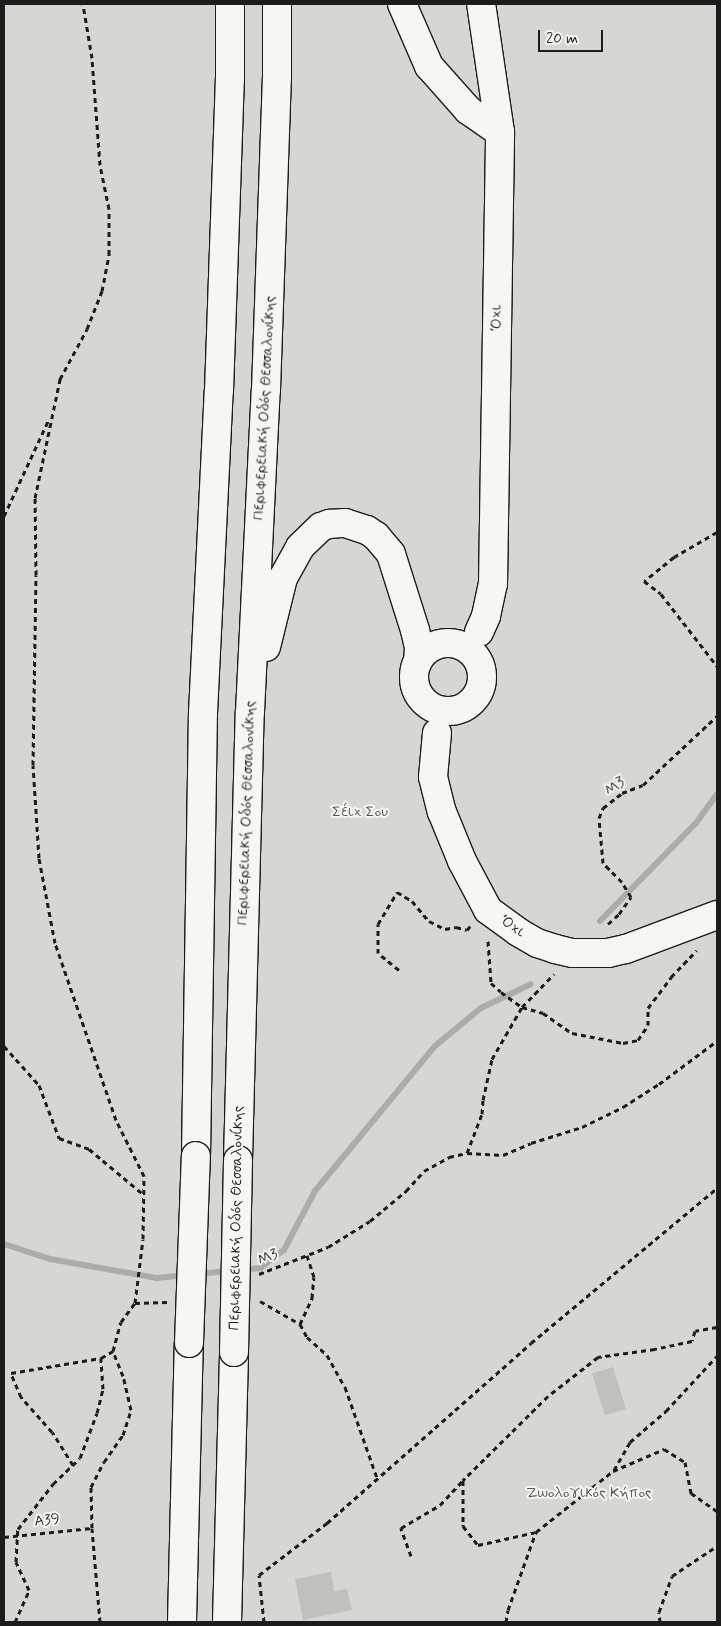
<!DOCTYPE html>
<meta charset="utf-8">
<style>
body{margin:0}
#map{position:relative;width:721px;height:1626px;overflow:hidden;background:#f6f6f2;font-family:Mynerve,sans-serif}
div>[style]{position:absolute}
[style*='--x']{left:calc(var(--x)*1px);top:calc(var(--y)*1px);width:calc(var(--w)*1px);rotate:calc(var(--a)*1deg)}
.green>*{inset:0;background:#d6d6d2;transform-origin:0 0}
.stream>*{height:6px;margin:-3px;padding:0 3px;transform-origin:3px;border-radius:3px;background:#acaca9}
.building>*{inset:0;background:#c0c0bd;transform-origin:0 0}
.path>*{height:3px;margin-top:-1.5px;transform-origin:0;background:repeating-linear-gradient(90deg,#1c1c1c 0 5px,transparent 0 9px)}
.roads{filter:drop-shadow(1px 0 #1c1c1c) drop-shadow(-1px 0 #1c1c1c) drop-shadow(0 1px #1c1c1c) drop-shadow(0 -1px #1c1c1c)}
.major>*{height:28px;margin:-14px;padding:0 14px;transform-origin:14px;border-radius:14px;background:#f6f6f2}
.major>.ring{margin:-14px;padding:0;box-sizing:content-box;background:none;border:28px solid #f6f6f2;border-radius:50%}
.highway>*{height:28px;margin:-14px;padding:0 14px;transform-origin:14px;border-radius:14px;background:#f6f6f2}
.bridges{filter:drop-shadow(1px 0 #1c1c1c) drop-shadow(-1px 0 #1c1c1c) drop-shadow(0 1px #1c1c1c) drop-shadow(0 -1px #1c1c1c)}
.highway-bridge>*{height:28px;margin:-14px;padding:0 14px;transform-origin:14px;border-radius:14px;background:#f6f6f2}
span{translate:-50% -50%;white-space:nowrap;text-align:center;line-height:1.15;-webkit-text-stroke:4px #f6f6f2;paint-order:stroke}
.street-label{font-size:15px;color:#1c1c1c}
.park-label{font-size:15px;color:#545453}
.frame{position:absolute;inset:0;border:5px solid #1c1c1c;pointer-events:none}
.scale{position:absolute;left:538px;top:30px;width:65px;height:22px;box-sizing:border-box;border:2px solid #1c1c1c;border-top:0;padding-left:6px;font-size:15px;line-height:18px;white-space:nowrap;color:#1c1c1c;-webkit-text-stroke:4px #f6f6f2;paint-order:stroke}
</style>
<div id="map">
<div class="green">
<i style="left:4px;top:4px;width:713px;height:1618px"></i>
</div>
<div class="stream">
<i style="--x:600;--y:921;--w:137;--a:-45.6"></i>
<i style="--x:696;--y:823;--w:36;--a:-54"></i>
<i style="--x:4;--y:1244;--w:48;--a:18.1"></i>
<i style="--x:50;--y:1259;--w:109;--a:10.1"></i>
<i style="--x:157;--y:1278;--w:29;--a:-6"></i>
<i style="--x:243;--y:1270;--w:17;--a:-7"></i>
<i style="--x:260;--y:1268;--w:30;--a:-37"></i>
<i style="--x:284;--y:1250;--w:67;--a:-62.3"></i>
<i style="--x:315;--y:1191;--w:188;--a:-50.4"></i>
<i style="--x:435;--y:1046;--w:60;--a:-39.6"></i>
<i style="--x:481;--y:1008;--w:55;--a:-25.6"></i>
<i style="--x:198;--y:1274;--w:30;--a:-6"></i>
</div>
<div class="building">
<i style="left:613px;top:1367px;width:44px;height:22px;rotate:73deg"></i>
<i style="clip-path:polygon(331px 1572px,334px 1591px,347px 1589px,352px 1610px,303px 1620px,295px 1579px)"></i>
</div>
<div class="path">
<i style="--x:4;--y:516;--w:107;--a:-65.1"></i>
<i style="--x:717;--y:532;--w:50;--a:149.8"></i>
<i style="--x:674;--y:557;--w:38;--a:141"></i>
<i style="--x:644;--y:581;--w:21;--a:37"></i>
<i style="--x:661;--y:594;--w:91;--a:52.1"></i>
<i style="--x:608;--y:924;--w:15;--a:-42"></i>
<i style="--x:619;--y:914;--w:21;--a:-55"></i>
<i style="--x:631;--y:897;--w:17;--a:-121"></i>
<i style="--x:622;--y:882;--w:27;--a:-135"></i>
<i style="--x:603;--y:863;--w:45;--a:-95.1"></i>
<i style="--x:599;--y:818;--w:11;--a:-68"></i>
<i style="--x:603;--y:808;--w:24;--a:-38"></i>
<i style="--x:622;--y:793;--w:22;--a:-21"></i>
<i style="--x:643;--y:785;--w:101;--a:-43"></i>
<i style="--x:488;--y:941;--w:42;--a:85.9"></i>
<i style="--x:491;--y:983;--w:13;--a:42"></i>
<i style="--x:501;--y:992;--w:26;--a:36"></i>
<i style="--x:522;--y:1007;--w:22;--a:16"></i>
<i style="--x:543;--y:1013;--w:35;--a:35"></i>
<i style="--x:572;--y:1033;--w:52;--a:11.1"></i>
<i style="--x:623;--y:1043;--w:15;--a:-11"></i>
<i style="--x:638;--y:1040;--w:18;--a:-56"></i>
<i style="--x:648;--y:1025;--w:17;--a:-90"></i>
<i style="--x:648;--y:1008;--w:39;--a:-53"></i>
<i style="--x:671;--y:977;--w:37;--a:-46"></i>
<i style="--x:399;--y:970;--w:27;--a:-141"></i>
<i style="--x:378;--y:953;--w:29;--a:-90"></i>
<i style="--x:378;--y:924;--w:37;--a:-59"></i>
<i style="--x:397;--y:892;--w:17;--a:31"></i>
<i style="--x:412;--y:901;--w:26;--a:50"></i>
<i style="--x:429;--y:921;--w:18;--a:27"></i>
<i style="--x:445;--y:929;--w:11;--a:-10"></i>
<i style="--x:456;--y:927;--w:11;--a:15"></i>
<i style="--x:467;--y:930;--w:6;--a:-51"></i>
<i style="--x:4;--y:1046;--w:52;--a:48.1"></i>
<i style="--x:39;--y:1085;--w:57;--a:69.3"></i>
<i style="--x:59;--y:1138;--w:32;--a:20"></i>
<i style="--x:89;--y:1149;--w:70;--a:39.8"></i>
<i style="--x:467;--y:1153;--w:42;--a:-69"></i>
<i style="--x:482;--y:1114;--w:14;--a:-86"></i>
<i style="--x:483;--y:1100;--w:42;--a:-77.6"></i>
<i style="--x:492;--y:1059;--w:60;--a:-60"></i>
<i style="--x:522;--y:1007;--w:46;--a:-45.9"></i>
<i style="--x:259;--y:1274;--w:74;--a:-21.4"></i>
<i style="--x:328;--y:1247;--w:49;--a:-31.8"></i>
<i style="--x:370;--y:1221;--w:47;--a:-39.8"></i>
<i style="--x:406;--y:1191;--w:27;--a:-48"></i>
<i style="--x:424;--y:1171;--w:29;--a:-29"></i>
<i style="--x:449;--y:1157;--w:18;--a:-13"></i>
<i style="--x:467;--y:1153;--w:36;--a:3"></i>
<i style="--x:503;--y:1155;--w:30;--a:-23"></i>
<i style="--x:531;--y:1143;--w:53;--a:-17.4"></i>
<i style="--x:582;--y:1127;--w:46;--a:-26"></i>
<i style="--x:623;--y:1107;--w:43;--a:-32.6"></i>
<i style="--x:659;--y:1084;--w:72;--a:-36.6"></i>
<i style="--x:260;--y:1301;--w:46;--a:29.9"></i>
<i style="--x:300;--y:1324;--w:15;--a:62"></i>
<i style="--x:307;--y:1337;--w:27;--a:42"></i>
<i style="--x:327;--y:1355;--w:37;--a:61"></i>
<i style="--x:345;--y:1387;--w:96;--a:70.6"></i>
<i style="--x:135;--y:1303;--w:32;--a:-2"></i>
<i style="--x:300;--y:1324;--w:29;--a:-65"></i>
<i style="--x:312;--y:1298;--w:21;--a:-85"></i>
<i style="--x:314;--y:1277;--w:23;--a:-108"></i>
<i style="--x:717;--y:1327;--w:22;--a:170"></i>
<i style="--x:695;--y:1331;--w:10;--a:107"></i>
<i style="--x:692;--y:1341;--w:38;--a:168"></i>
<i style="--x:655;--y:1349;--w:58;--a:172"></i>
<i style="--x:598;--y:1357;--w:63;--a:142"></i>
<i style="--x:548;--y:1396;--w:120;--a:135.3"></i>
<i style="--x:463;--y:1480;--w:46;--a:90"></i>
<i style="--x:463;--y:1526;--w:24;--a:52"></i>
<i style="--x:478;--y:1545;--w:59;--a:-12.6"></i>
<i style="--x:536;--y:1532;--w:98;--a:-38.4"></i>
<i style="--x:613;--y:1471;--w:56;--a:-23.3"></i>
<i style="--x:664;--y:1449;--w:25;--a:32"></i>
<i style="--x:685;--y:1462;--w:32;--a:79"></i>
<i style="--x:691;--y:1493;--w:32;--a:35"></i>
<i style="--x:73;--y:1465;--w:39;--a:-122"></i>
<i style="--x:52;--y:1432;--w:47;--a:-131.5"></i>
<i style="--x:21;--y:1397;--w:26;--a:-113"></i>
<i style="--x:11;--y:1373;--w:91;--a:-9.5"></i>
<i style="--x:614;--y:1470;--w:32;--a:-60"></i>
<i style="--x:630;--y:1442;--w:48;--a:-40.7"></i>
<i style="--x:666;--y:1411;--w:75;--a:-47.2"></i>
<i style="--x:4;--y:1537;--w:88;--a:-5.8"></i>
<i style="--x:411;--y:1556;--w:30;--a:-110"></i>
<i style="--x:401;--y:1528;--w:45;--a:-30.5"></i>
<i style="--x:440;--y:1505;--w:34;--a:-47"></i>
<i style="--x:15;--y:1622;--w:35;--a:-66"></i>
<i style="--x:29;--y:1590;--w:31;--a:-115"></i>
<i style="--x:16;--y:1562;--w:33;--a:-87"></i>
<i style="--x:18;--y:1529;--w:57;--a:-52.1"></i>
<i style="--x:53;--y:1484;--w:37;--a:-44"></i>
<i style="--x:80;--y:1458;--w:48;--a:-69.3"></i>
<i style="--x:97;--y:1413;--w:25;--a:-76"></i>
<i style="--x:103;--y:1389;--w:31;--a:-94"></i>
<i style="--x:101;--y:1358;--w:14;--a:-30"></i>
<i style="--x:113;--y:1351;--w:30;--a:-75"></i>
<i style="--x:121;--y:1322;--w:24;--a:-54"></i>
<i style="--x:135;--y:1303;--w:64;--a:-82.9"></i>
<i style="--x:143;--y:1239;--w:63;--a:-89.1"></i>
<i style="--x:144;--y:1176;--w:63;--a:-116.6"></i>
<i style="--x:116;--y:1120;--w:187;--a:-109"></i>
<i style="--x:55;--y:943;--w:86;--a:-100.7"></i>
<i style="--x:39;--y:858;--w:93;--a:-93.7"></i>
<i style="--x:33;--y:765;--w:190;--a:-89.1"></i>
<i style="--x:36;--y:575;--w:77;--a:-90.7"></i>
<i style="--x:35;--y:498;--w:122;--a:-78.1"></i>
<i style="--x:60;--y:379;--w:57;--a:-61.6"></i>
<i style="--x:87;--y:329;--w:41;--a:-68.5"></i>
<i style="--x:102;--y:291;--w:38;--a:-79"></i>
<i style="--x:109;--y:254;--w:45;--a:-90"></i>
<i style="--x:109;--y:209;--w:45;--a:-101.6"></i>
<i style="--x:100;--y:165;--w:107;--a:-94.3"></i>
<i style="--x:92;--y:58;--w:55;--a:-99.5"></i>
<i style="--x:100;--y:1622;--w:94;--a:-94.9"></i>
<i style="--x:92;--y:1528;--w:41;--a:-91.4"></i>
<i style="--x:91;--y:1487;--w:28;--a:-63"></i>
<i style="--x:104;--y:1462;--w:33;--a:-55"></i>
<i style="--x:123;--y:1435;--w:26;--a:-72"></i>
<i style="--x:131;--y:1410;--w:35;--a:-103"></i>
<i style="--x:123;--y:1376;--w:27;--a:-112"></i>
<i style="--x:264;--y:1622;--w:47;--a:-96.1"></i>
<i style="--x:259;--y:1575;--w:86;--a:-37.4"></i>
<i style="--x:327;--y:1523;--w:272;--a:-41.4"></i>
<i style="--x:531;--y:1343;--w:242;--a:-39.8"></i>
<i style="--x:506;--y:1622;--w:12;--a:-81"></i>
<i style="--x:508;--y:1610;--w:83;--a:-70.3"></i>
<i style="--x:660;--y:1622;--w:10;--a:-96"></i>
<i style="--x:659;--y:1612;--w:38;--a:-70"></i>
<i style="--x:672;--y:1576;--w:54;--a:-33.7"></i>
</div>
<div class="roads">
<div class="major">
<i style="--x:479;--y:632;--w:17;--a:-66"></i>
<i style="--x:486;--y:616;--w:33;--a:-78"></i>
<i style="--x:493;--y:584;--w:452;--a:-89.1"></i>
<i style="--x:500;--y:132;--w:129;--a:-98.4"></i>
<i class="ring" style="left:414px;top:643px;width:40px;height:40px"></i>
<i style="--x:437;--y:733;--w:44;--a:95.2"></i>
<i style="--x:433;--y:777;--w:36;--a:76"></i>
<i style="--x:442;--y:812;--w:53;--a:67.8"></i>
<i style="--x:462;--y:861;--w:55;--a:62"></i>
<i style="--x:488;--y:910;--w:37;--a:36"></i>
<i style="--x:518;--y:932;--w:22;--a:30"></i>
<i style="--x:537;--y:943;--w:19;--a:18"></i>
<i style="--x:555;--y:949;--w:18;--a:13"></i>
<i style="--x:573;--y:953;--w:35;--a:0"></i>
<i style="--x:608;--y:953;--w:18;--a:-13"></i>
<i style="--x:626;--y:949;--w:97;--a:-20.5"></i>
</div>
<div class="highway">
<i style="--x:402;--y:4;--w:68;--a:66.5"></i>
<i style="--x:429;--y:66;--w:59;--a:48.4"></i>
<i style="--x:468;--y:110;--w:39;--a:35"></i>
<i style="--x:266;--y:647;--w:71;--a:-76.2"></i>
<i style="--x:283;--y:578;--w:35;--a:-61"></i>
<i style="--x:300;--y:547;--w:29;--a:-44"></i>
<i style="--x:321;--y:527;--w:9;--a:-21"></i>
<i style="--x:329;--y:524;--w:16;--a:-4"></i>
<i style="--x:345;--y:523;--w:23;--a:18"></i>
<i style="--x:367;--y:530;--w:11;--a:34"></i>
<i style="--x:376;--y:536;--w:23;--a:50"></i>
<i style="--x:391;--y:554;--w:80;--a:72.5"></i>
<i style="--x:415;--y:630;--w:18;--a:77"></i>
<i style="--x:419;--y:648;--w:13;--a:94"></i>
<i style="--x:196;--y:1156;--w:443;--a:-89.1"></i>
<i style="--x:203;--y:713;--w:322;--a:-87.2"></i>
<i style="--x:219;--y:391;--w:312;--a:-88"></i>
<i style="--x:230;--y:79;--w:75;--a:-90"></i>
<i style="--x:238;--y:1160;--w:448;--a:-88.5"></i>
<i style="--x:250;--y:712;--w:322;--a:-87.2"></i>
<i style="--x:266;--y:390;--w:313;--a:-88"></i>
<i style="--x:277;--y:77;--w:73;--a:-90"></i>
<i style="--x:182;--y:1622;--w:279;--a:-88.6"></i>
<i style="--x:227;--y:1622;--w:270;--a:-88.5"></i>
</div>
</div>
<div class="bridges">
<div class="highway-bridge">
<i style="--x:189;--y:1343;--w:187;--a:-87.9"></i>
<i style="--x:234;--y:1352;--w:192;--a:-88.8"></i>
</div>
</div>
<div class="street-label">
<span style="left:497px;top:318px;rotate:-89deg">Όχι</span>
<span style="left:265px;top:408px;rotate:-87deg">Περιφερειακή Οδός Θεσσαλονίκης</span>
<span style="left:615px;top:787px;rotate:-31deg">Μ3</span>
<span style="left:247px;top:813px;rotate:-88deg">Περιφερειακή Οδός Θεσσαλονίκης</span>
<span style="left:512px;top:927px;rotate:35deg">Όχι</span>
<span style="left:237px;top:1218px;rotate:-89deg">Περιφερειακή Οδός Θεσσαλονίκης</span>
<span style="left:268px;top:1258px;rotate:-23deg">Μ3</span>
<span style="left:47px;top:1521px;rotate:-6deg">Α39</span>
</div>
<div class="park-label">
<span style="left:360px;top:813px">Σέιχ Σου</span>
<span style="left:589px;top:1494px">Ζωολογικός Κήπος</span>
</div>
<div class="frame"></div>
<div class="scale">20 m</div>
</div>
